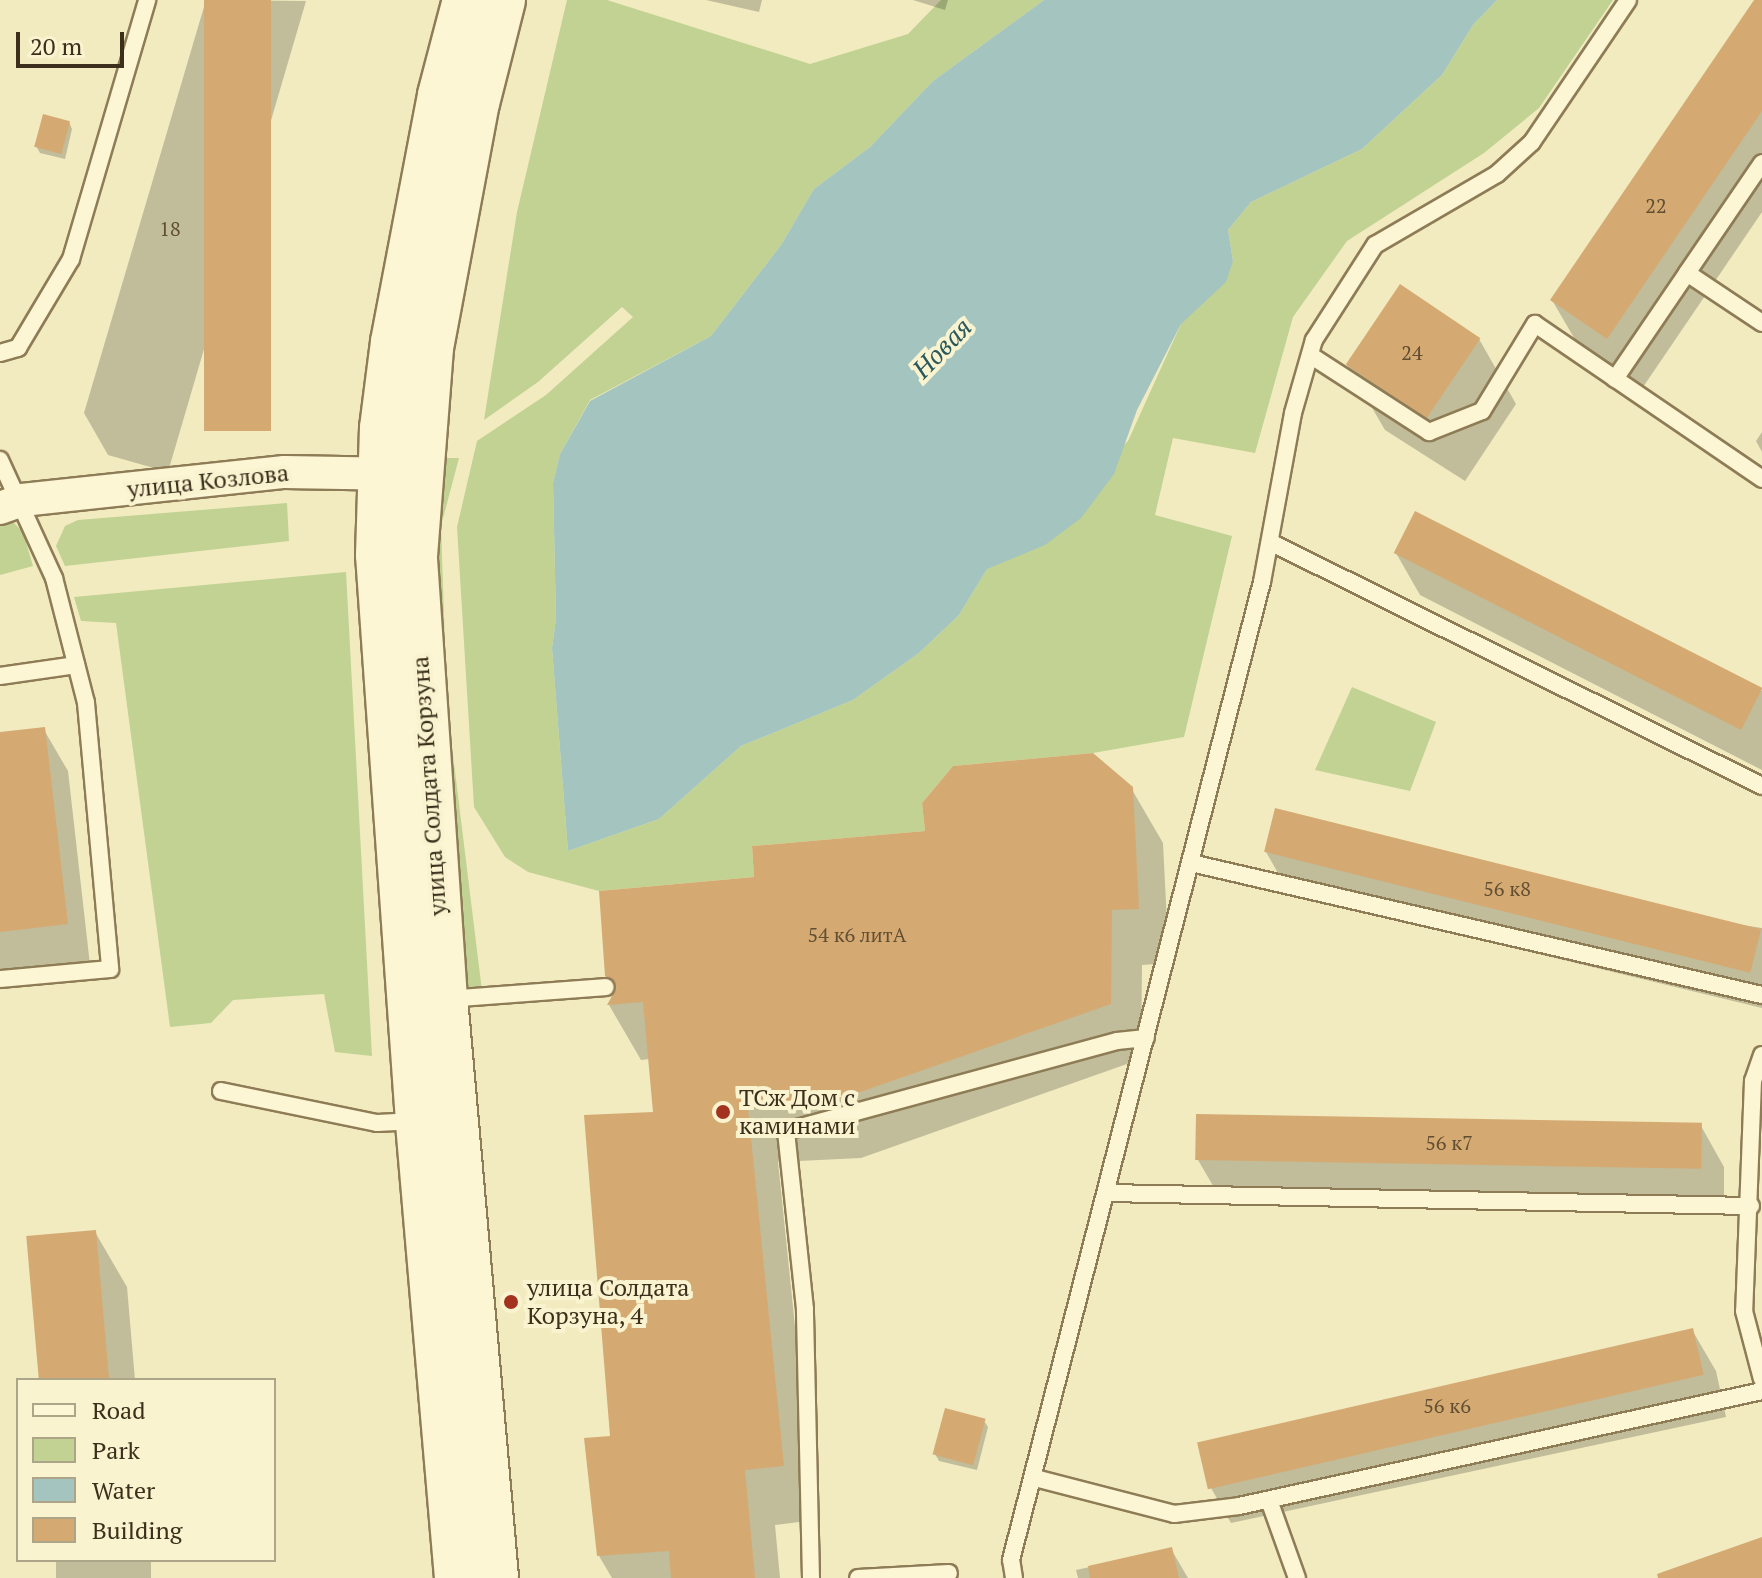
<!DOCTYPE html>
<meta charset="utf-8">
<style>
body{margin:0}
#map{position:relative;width:1762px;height:1578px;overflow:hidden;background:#f2ebc0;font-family:"PT Serif",serif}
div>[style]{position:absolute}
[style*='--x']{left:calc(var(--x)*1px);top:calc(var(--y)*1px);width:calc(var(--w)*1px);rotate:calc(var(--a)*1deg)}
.green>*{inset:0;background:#c1d293}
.water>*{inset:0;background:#a3c4bf}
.shadow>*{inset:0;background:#0003;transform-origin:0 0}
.building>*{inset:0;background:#d5aa72;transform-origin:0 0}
.roads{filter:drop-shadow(2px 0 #8e7c56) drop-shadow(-2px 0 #8e7c56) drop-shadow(0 2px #8e7c56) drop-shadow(0 -2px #8e7c56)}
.lane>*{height:16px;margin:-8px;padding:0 8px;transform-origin:8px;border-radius:8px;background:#fcf6d4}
.street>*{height:32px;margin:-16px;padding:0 16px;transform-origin:16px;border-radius:16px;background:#fcf6d4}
.secondary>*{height:44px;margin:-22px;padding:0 22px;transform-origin:22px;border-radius:22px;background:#fcf6d4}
.dots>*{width:22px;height:22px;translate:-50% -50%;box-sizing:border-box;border:4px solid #f9f3d0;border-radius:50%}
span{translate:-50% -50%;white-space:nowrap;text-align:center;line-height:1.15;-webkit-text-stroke:8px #f9f3d0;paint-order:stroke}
.number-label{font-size:20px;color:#624e32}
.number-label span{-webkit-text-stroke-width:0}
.street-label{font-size:24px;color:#3c301c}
.poi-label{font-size:24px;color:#3c301c}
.left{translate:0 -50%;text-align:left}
.water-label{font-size:26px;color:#29585d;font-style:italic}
.legend{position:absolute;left:16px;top:1378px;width:260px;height:184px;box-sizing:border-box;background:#f9f3d0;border:2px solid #ada588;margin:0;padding:10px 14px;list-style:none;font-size:24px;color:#3c301c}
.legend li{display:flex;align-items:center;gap:16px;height:40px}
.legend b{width:40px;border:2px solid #ada588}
.scale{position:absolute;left:16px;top:32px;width:108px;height:36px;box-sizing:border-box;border:4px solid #3c301c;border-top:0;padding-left:10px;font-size:24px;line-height:28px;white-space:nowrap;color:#3c301c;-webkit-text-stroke:6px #f9f3d0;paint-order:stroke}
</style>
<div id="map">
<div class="green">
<i style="clip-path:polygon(567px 0,607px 0,810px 64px,908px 34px,941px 0,1044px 0,933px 81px,870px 147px,814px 189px,781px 245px,711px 336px,590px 400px,560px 454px,553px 483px,556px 618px,552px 648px,568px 851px,659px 819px,741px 746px,853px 700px,919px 653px,959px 615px,987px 569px,1128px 441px,1181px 324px,1233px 261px,1228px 230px,1251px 202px,1362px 149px,1442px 75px,1473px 25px,1497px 0,1613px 0,1539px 108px,1484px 153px,1347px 241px,1293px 317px,1255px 453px,1173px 438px,1155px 515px,1232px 536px,1184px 737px,1093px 753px,953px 766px,922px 803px,925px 831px,752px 846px,754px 877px,599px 891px,528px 872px,505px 857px,474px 807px,457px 527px,477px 441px,546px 395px,633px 317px,622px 307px,538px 382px,484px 420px,517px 212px)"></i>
<i style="clip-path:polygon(430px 458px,459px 458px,441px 526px,447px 706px,482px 991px,465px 993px)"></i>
<i style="clip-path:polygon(287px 503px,289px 541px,65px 566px,56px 546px,65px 526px,78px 520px)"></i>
<i style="clip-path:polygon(13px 522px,23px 532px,33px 566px,0 575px,0 526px)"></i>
<i style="clip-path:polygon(346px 572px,372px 1056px,335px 1052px,324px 994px,233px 1000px,211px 1023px,170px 1027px,116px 623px,81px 621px,74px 597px)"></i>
<i style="clip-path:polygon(1352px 687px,1436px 722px,1410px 791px,1315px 770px)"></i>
</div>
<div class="water">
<i style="clip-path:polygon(1044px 0,1497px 0,1473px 25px,1442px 75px,1362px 149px,1251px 202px,1228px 230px,1233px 261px,1226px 282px,1181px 324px,1137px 410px,1114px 474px,1081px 518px,1045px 545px,987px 569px,959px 615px,919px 653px,853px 700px,741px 746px,659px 819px,568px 851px,552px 648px,556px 618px,553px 483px,560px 454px,590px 401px,711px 336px,781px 245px,814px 189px,870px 147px,933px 81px)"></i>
</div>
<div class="shadow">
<i style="clip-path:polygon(206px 0,306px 1px,168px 472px,108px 455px,84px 413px)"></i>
<i style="clip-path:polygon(706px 0,762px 0,759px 12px)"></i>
<i style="clip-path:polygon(913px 0,948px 0,945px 10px)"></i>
<i style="clip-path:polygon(1756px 0,1762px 0,1762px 212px,1639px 393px,1584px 355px,1552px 300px)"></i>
<i style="clip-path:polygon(69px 122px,72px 129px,65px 159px,40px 153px,36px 146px)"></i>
<i style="clip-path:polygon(1479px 339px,1516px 404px,1465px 481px,1385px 430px,1347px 365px)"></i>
<i style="clip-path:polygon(1762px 432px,1762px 452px,1756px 441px)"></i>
<i style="clip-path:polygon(1396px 553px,1762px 691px,1762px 770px,1420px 595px)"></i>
<i style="clip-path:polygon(44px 730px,68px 771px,90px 965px,0 975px,0 734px)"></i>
<i style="clip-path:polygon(1131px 788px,1163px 843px,1169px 963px,1142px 965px,1141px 1059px,861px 1158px,778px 1162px,815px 1520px,775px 1525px,780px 1578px,612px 1578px,599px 1556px,656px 1114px,650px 1059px,641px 1060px,609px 1005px,616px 992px,607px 975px,757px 879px,927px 832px)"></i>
<i style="clip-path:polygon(1266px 852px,1762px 928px,1762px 1008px,1290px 894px)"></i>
<i style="clip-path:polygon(1701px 1126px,1724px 1167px,1724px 1211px,1222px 1201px,1198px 1160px)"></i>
<i style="clip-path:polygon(95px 1232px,127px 1287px,135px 1380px,40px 1380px)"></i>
<i style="clip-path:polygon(1692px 1330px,1716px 1371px,1726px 1417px,1231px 1523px,1207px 1481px)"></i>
<i style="clip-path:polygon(984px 1421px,988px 1427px,977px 1470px,939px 1461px,935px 1454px)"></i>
<i style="clip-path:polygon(1171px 1549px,1188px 1578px,1078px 1578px,1076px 1570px)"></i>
<i style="left:56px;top:1560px;width:95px;height:18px"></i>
</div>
<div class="building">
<i style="left:204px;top:0;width:67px;height:431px"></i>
<i style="clip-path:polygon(1754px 0,1762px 0,1762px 111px,1607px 339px,1550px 300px)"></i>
<i style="left:43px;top:114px;width:28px;height:34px;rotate:15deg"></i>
<i style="left:1400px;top:284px;width:97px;height:97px;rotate:34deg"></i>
<i style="left:1415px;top:511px;width:390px;height:47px;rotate:27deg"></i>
<i style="clip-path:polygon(45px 727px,68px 924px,0 932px,0 732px)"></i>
<i style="clip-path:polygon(1093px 753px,1133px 787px,1139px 909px,1112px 910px,1111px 1004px,829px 1103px,748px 1108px,784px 1466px,745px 1470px,755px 1578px,671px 1578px,669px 1551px,597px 1556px,584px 1438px,610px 1436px,584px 1115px,653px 1112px,643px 1002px,607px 1005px,617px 987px,605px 976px,599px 891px,754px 877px,752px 846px,925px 831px,922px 803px,953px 766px)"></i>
<i style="left:1275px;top:808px;width:501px;height:45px;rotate:14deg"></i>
<i style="left:1196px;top:1114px;width:506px;height:46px;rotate:1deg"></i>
<i style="left:96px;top:1230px;width:151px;height:70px;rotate:85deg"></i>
<i style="left:1693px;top:1328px;width:48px;height:509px;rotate:77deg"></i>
<i style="left:945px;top:1408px;width:42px;height:48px;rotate:15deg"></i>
<i style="clip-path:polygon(1762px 1537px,1762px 1578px,1658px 1578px,1657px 1574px)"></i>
<i style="clip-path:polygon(1172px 1547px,1179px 1578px,1090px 1578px,1088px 1566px)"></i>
</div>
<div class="roads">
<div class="lane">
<i style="--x:1762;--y:163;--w:133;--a:124.3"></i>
<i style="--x:1687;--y:273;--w:90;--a:33.7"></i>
<i style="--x:0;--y:353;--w:19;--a:-16"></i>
<i style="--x:18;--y:348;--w:104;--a:-59.2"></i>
<i style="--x:71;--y:259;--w:270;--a:-73.6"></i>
<i style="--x:1310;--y:355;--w:142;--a:32.9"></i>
<i style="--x:1429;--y:432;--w:57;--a:-21.6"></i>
<i style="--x:1482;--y:411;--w:102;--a:-58.7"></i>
<i style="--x:1535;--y:324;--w:275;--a:34.3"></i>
<i style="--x:1615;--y:379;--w:128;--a:-55.8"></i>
<i style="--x:0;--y:460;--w:130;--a:65.4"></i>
<i style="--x:54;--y:578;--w:129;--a:75.6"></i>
<i style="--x:86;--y:703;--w:267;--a:84.8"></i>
<i style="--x:110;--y:969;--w:110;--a:174.8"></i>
<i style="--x:1270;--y:542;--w:549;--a:26.38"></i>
<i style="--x:0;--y:676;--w:77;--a:-8.2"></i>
<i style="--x:1191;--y:863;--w:586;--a:13.02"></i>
<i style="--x:448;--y:999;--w:158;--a:-4.3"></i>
<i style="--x:1762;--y:1055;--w:28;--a:109"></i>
<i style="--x:1753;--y:1081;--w:230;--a:92.2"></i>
<i style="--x:1744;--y:1311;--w:70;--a:75.2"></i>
<i style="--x:221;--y:1091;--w:159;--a:11.6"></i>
<i style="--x:377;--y:1123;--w:39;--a:-3"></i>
<i style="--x:1107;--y:1193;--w:644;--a:1.16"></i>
<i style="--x:1035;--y:1478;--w:144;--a:14.5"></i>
<i style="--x:1174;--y:1514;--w:65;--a:-7"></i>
<i style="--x:1239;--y:1506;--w:535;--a:-12.4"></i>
<i style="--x:1269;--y:1500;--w:83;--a:70.3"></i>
<i style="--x:811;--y:1578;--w:269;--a:-91.3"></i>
<i style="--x:805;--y:1309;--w:179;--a:-96.1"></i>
<i style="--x:786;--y:1131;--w:343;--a:-15.2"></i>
<i style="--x:1117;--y:1041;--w:29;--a:-6"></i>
<i style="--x:858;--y:1578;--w:91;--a:-3.1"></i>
<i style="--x:1014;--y:1578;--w:18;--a:-99"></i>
<i style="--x:1011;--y:1560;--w:1010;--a:-75.61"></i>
<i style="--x:1262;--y:582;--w:172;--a:-79.6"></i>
<i style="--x:1293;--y:413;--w:76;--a:-74"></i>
<i style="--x:1314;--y:340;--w:113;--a:-57.3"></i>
<i style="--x:1375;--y:245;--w:141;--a:-30.2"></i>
<i style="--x:1497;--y:174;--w:47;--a:-42.4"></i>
<i style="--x:1532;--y:142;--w:171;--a:-55.9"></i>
</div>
<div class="street">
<i style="--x:0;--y:508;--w:23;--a:-20"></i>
<i style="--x:22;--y:500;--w:264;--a:-6.1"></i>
<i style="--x:285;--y:472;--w:117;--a:1"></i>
</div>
<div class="secondary">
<i style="--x:457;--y:1578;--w:459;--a:-94.9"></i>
<i style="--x:418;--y:1121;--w:567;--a:-94.04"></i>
<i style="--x:378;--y:555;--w:127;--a:-88.2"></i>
<i style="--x:382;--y:428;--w:87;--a:-82.7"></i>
<i style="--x:393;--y:342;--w:251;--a:-79.2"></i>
<i style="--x:440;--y:95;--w:98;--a:-75.3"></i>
<i style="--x:496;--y:1578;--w:581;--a:-95.03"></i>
<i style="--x:445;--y:999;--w:444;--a:-93.9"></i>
<i style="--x:415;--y:556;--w:209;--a:-85.6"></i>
<i style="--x:431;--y:348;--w:249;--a:-79.4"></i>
<i style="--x:477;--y:103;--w:106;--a:-75.8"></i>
</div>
</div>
<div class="dots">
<i style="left:723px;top:1112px;background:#a3331f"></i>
<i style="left:511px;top:1302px;background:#a3331f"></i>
</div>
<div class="number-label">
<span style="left:1656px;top:205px">22</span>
<span style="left:170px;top:228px">18</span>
<span style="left:1412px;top:352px">24</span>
<span style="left:1507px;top:888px">56 к8</span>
<span style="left:857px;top:934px">54 к6 литА</span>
<span style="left:1449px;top:1142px">56 к7</span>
<span style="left:1447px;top:1405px">56 к6</span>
</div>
<div class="street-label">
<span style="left:208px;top:481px;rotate:-6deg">улица Козлова</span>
<span style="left:429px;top:786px;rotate:-94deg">улица Солдата Корзуна</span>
</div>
<div class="poi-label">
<span class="left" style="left:739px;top:1112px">ТСж Дом с<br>каминами</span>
<span class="left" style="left:527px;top:1302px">улица Солдата<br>Корзуна, 4</span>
</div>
<div class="water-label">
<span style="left:942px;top:348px;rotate:-46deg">Новая</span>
</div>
<ul class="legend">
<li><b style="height:10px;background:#fcf6d4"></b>Road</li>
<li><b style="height:22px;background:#c1d293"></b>Park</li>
<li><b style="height:22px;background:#a3c4bf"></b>Water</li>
<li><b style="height:22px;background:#d5aa72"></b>Building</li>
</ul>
<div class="scale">20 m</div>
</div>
